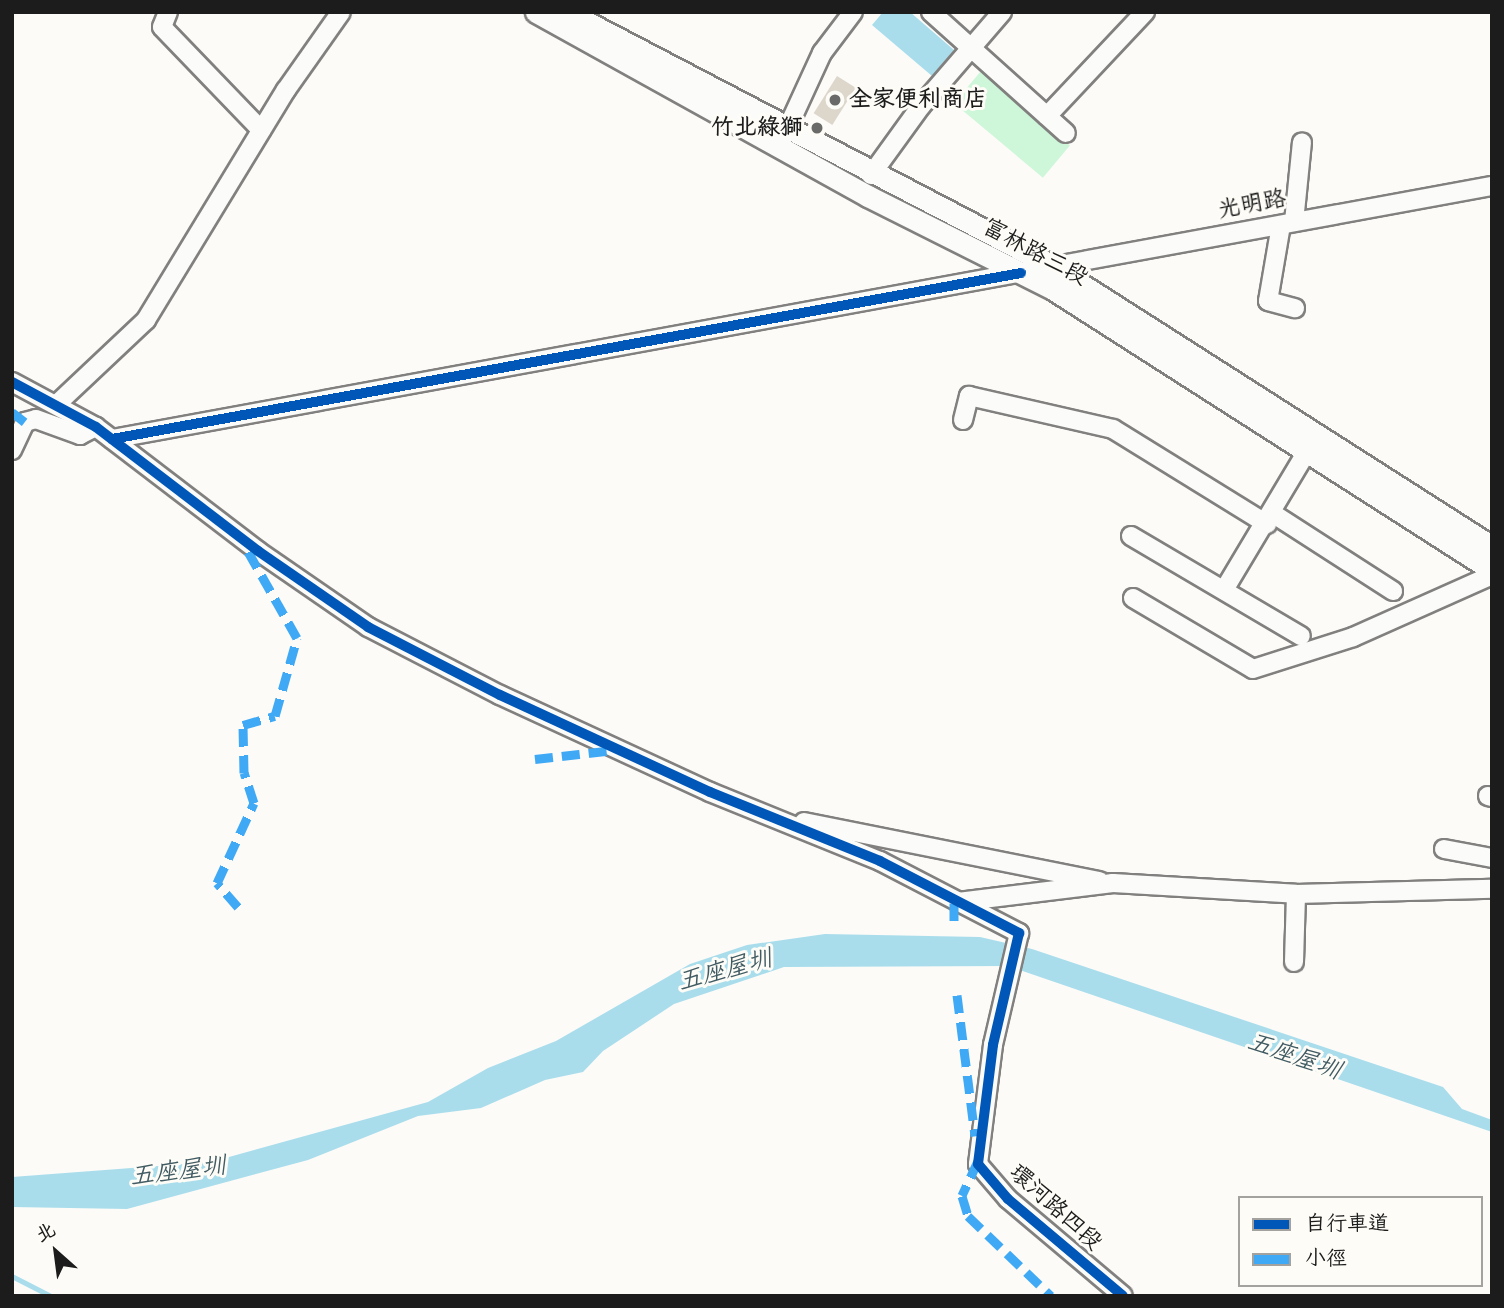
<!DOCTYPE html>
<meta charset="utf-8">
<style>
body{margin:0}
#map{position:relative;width:1504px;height:1308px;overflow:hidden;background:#fcfbf8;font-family:Kalam,"LXGW WenKai TC",sans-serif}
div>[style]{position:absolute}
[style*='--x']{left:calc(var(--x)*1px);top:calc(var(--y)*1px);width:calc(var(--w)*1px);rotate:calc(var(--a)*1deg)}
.green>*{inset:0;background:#cef6d9;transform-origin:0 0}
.water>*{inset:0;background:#a9ddec}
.stream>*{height:4.5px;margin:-2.25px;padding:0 2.25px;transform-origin:2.25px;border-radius:2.25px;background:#a9ddec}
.building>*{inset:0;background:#dcd6cb;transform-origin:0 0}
.roads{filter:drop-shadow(2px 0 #81807f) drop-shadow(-2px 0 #81807f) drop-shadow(0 2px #81807f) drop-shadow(0 -2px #81807f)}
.minor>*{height:18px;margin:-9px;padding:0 9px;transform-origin:9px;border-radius:9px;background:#fbfbf9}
.major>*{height:21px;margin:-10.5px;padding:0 10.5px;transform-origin:10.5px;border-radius:10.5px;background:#fbfbf9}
.quiet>*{height:9px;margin-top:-4.5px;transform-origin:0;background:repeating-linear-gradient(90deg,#3fa9f5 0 18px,transparent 0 27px)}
.cycleway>*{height:10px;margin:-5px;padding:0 5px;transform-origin:5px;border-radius:5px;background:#0057b8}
.dots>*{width:19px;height:19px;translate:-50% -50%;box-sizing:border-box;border:4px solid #fdfcf7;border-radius:50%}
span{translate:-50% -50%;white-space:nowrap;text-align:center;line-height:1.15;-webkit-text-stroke:6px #fdfcf7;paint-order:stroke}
.poi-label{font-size:23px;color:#1c1c1c;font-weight:700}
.left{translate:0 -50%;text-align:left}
.right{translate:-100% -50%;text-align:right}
.street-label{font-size:23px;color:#1c1c1c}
.water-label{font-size:24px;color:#415b63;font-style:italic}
.frame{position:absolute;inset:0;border:14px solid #1c1c1c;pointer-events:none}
.legend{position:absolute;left:1238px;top:1196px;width:245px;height:91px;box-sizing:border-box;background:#fdfcf7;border:2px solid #a3a29f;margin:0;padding:9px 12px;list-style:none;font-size:21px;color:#1c1c1c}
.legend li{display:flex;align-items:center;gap:14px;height:35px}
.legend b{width:35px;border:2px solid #a3a29f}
.north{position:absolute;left:21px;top:1217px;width:70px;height:70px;-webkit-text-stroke:5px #fdfcf7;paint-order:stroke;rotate:332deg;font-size:19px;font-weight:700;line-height:28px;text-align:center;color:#1c1c1c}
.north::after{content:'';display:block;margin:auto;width:24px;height:32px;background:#1c1c1c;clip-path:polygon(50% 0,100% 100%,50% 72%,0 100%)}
</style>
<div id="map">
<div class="green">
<i style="left:981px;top:71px;width:116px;height:42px;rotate:40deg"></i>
</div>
<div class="water">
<i style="clip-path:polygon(883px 12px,910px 12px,954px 50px,932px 76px,872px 25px)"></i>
<i style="clip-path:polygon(825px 934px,980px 937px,1032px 949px,1443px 1087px,1462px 1109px,1492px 1120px,1492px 1132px,1008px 966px,784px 967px,674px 1004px,603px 1051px,583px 1072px,545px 1080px,481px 1108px,418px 1116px,308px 1160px,127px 1209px,12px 1207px,12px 1177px,211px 1162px,428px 1102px,488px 1068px,556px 1041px,690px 964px,747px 945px)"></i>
</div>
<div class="stream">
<i style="--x:12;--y:1276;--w:44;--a:27.1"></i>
</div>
<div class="building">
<i style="left:837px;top:76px;width:22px;height:44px;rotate:32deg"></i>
</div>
<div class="roads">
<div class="minor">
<i style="--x:168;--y:12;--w:16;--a:112"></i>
<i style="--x:162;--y:27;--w:143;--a:46.1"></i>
<i style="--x:931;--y:12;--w:181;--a:41.9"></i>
<i style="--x:1047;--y:116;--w:143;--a:-46.7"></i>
<i style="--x:782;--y:140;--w:96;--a:-65.3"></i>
<i style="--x:822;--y:53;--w:51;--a:-52.9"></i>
<i style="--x:871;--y:175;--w:85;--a:-54.1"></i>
<i style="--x:921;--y:106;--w:124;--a:-49.2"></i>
<i style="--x:1294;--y:222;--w:80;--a:-84.3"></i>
<i style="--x:1281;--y:225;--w:77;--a:99.7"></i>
<i style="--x:1268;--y:301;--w:28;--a:15"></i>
<i style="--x:12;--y:382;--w:95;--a:28.2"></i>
<i style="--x:96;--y:427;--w:204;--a:37.4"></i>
<i style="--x:258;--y:551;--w:134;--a:34.6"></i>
<i style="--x:368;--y:627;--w:148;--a:27.3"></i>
<i style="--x:500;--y:695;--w:231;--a:24.8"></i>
<i style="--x:710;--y:792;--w:183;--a:22.1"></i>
<i style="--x:880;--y:861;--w:157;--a:27.4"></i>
<i style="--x:1019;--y:933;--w:115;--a:103.1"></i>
<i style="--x:993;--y:1045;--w:120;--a:97.2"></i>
<i style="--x:978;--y:1164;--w:46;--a:49.4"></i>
<i style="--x:1008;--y:1199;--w:150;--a:40.1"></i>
<i style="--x:58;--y:403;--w:121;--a:-43.3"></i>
<i style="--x:146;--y:320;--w:269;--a:-58.7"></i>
<i style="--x:286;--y:90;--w:95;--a:-54.8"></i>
<i style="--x:963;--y:420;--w:25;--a:-76"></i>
<i style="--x:969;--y:396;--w:148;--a:12.9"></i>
<i style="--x:1113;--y:429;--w:181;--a:31.7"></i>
<i style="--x:112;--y:439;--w:1403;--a:-10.39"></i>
<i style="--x:12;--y:450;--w:31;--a:-65"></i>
<i style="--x:25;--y:422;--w:11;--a:-15"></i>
<i style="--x:36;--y:419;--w:47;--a:20"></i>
<i style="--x:80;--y:435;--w:18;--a:-27"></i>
<i style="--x:1272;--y:513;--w:144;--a:32.8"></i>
<i style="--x:1131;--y:536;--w:197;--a:30.5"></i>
<i style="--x:1224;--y:590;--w:174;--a:-59.1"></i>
<i style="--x:1133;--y:598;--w:139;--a:30.6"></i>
<i style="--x:1253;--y:669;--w:105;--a:-17.7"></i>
<i style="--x:1353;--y:637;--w:152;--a:-24"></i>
<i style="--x:1488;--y:796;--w:4;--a:14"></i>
<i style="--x:804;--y:822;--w:301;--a:11.3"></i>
<i style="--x:1444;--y:849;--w:49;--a:10.6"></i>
<i style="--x:958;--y:902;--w:156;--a:-7"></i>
<i style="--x:1113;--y:883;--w:183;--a:3.4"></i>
<i style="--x:1296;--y:894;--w:196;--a:-1.5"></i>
<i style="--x:1294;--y:962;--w:68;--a:-88.3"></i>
</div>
<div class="major">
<i style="--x:536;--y:12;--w:380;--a:29"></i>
<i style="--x:868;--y:196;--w:207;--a:26.7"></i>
<i style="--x:1053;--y:289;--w:521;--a:32.62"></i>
<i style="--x:567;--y:12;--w:544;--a:27.6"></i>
<i style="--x:1049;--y:264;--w:526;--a:32.57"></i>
</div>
</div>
<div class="quiet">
<i style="--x:12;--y:412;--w:16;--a:38"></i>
<i style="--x:535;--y:759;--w:80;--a:-6.5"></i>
<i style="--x:954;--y:903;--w:23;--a:90"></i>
<i style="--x:238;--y:907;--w:32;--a:-131"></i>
<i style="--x:217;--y:883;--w:88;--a:-65.2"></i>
<i style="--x:254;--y:803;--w:32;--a:-108"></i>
<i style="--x:244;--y:773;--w:48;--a:-91.2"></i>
<i style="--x:243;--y:725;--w:33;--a:-16"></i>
<i style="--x:275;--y:716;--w:81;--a:-74.2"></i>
<i style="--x:297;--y:638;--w:106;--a:-119.5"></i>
<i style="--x:957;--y:995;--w:142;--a:82.7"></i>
<i style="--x:978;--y:1161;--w:38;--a:115"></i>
<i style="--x:962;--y:1196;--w:21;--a:73"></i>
<i style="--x:968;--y:1216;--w:115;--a:43.9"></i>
</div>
<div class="cycleway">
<i style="--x:12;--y:382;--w:95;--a:28.2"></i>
<i style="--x:96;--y:427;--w:204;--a:37.4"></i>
<i style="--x:258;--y:551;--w:134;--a:34.6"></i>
<i style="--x:368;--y:627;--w:148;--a:27.3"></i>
<i style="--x:500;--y:695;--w:231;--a:24.8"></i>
<i style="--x:710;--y:792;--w:183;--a:22.1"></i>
<i style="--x:880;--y:861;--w:157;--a:27.4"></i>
<i style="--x:1019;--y:933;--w:115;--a:103.1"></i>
<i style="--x:993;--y:1045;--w:120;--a:97.2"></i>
<i style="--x:978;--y:1164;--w:46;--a:49.4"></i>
<i style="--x:1008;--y:1199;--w:150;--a:40.1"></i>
<i style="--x:112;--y:439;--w:924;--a:-10.35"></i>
</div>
<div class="dots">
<i style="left:835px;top:100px;background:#6a6a69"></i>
<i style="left:817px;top:128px;background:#6a6a69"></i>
</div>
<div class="poi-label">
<span class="left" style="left:849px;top:100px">全家便利商店</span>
<span class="right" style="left:803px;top:128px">竹北綠獅</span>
</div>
<div class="street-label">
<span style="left:1252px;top:205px;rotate:-10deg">光明路</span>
<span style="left:1035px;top:253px;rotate:28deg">富林路三段</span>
<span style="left:1055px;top:1208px;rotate:42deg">環河路四段</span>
</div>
<div class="water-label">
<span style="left:725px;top:971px;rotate:-15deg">五座屋圳</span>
<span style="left:1294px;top:1057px;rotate:19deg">五座屋圳</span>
<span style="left:178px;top:1172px;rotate:-7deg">五座屋圳</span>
</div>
<div class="frame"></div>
<ul class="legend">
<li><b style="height:9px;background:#0057b8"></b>自行車道</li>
<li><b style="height:9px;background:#3fa9f5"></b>小徑</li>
</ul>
<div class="north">北</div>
</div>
